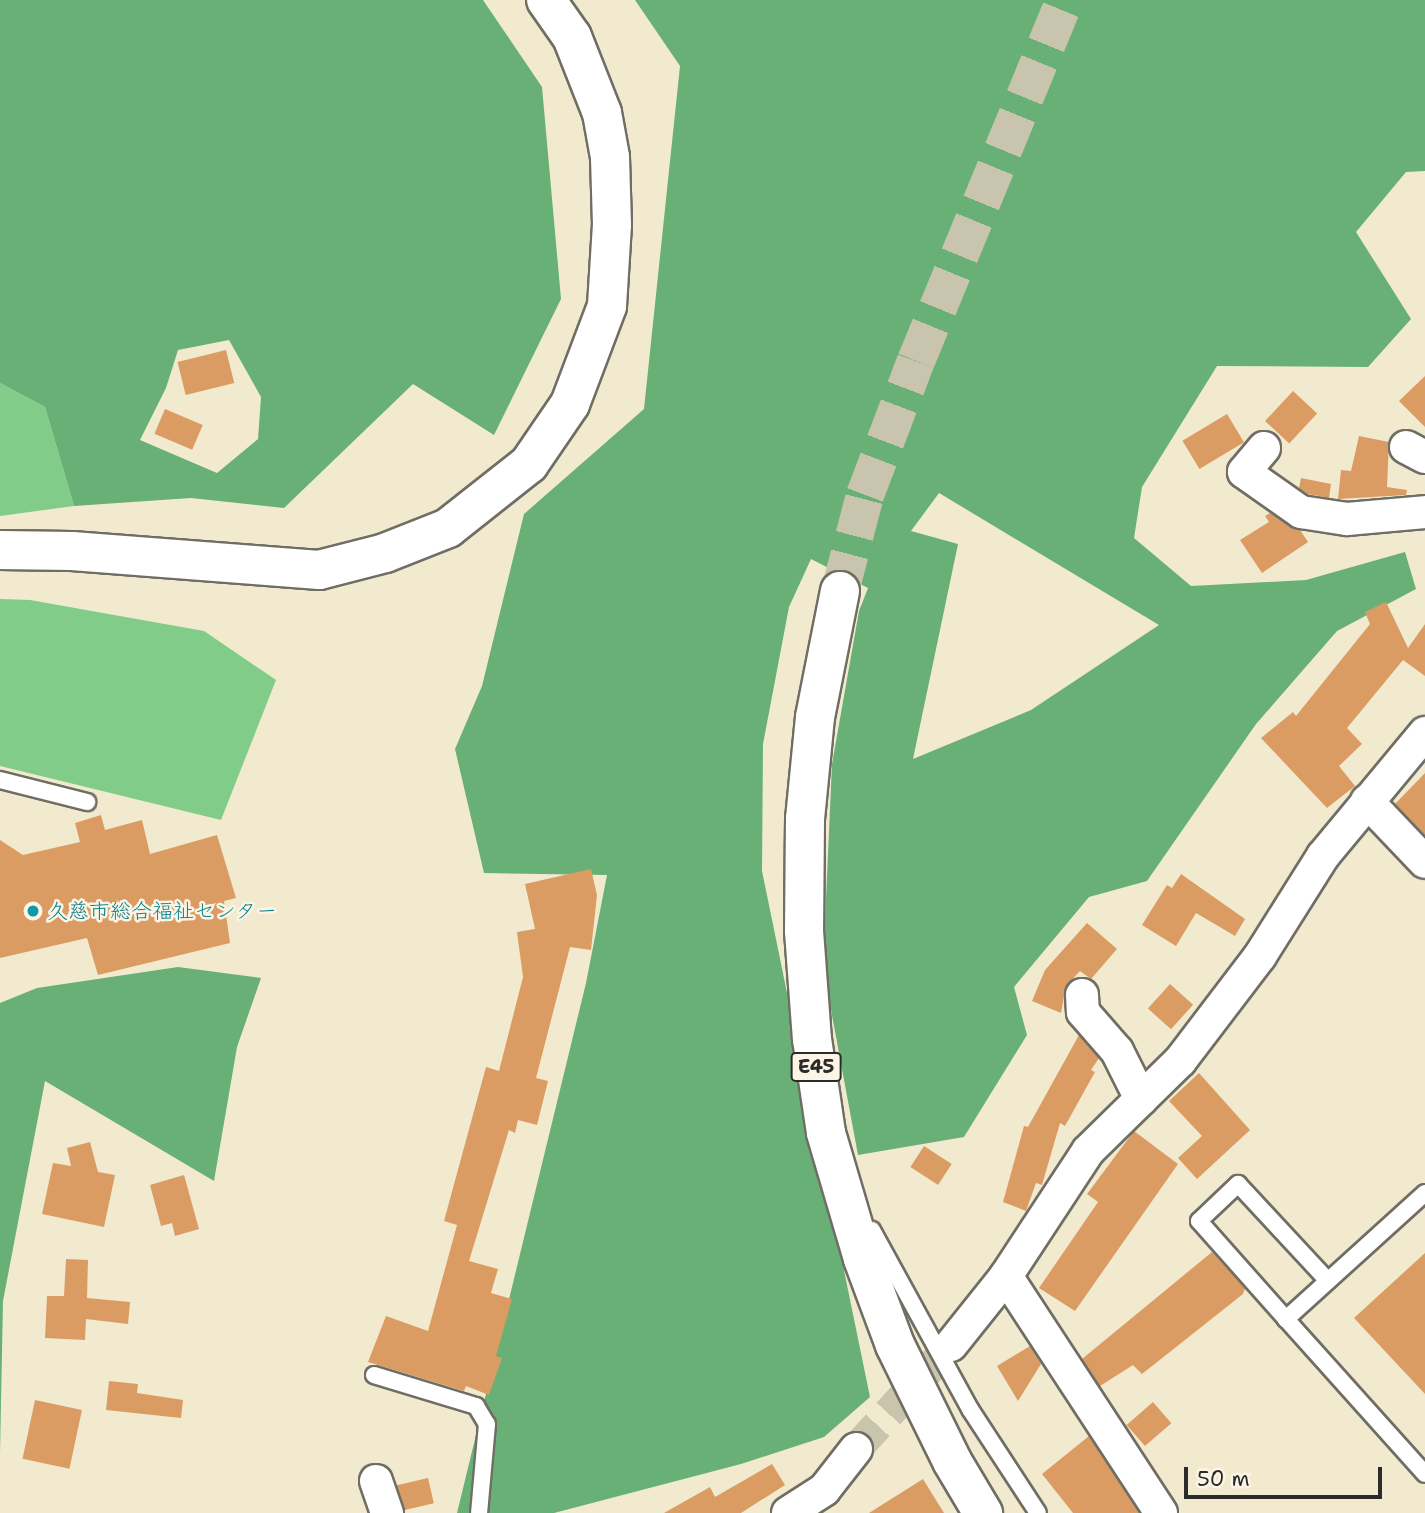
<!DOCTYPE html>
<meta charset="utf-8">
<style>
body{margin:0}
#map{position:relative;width:1425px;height:1513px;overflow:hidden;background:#f1eacf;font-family:"Shantell Sans","Klee One",sans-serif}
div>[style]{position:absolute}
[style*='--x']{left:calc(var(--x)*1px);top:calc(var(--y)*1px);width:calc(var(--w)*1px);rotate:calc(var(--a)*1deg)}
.green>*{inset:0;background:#81cc89}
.forest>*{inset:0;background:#68b075}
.building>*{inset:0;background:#db9c64;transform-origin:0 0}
.street-tunnel>*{height:32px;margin-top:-16px;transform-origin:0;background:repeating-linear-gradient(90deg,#c9c4ae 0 32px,transparent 0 48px)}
.highway-tunnel>*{height:38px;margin-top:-19px;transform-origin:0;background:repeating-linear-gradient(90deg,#c9c4ae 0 38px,transparent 0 57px)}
.roads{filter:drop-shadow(2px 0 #706e64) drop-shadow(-2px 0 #706e64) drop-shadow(0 2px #706e64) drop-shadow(0 -2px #706e64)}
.lane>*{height:16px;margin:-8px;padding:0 8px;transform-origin:8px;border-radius:8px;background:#fff}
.street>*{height:32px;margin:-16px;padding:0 16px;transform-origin:16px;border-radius:16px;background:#fff}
.secondary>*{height:38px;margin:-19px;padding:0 19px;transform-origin:19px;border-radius:19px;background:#fff}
.highway>*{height:38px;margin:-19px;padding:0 19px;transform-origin:19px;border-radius:19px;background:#fff}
.dots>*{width:19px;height:19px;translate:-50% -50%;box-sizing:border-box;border:4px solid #fcf5e5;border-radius:50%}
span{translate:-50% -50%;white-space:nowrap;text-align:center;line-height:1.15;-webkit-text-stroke:5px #fcf5e5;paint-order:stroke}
.shield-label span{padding:2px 5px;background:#fcf5e5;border:2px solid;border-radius:5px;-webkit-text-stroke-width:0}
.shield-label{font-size:19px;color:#2b2b2b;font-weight:700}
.culture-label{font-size:21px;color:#0d838f}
.left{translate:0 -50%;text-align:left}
.scale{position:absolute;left:1184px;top:1467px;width:198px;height:32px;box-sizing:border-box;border:4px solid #2b2b2b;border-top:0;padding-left:9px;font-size:21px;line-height:24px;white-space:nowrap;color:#2b2b2b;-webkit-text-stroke:5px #fcf5e5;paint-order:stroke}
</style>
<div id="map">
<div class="green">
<i style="clip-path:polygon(0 383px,45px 407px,74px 506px,0 516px)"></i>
<i style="clip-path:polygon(0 599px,30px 600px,204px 631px,276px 680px,221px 820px,0 766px)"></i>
</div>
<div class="forest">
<i style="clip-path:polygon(evenodd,0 0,483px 0,542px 87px,561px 299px,494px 435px,413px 384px,284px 508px,191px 498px,74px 506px,45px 407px,0 383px,0 0,229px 340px,261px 397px,258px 439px,217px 473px,140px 440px,166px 388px,178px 350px,229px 340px)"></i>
<i style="clip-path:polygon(evenodd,635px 0,1425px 0,1425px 171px,1406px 172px,1356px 232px,1411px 319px,1368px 367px,1217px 366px,1142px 487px,1134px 538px,1191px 586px,1306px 580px,1405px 552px,1416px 589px,1337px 631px,1256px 724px,1147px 881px,1089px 897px,1014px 987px,1027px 1035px,964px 1137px,858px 1155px,823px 967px,832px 764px,859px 611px,868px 588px,811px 559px,789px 607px,763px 744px,762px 871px,870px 1397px,824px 1437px,741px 1464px,554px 1513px,457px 1513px,586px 983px,607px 875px,484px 873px,455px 749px,482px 686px,524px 514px,644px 409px,680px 66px,635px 0,939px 493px,1159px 625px,1031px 710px,913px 759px,958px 544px,911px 531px,939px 493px)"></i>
<i style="clip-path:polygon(178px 967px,261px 978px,237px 1047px,214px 1181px,45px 1081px,3px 1301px,0 1454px,0 1003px,37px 988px)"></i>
</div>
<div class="building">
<i style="left:226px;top:350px;width:34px;height:50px;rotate:76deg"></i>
<i style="clip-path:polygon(1425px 376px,1425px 427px,1399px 401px)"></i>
<i style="left:1293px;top:391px;width:33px;height:41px;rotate:43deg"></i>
<i style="left:165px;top:409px;width:41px;height:27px;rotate:23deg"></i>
<i style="left:1227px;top:414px;width:33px;height:52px;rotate:59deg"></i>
<i style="clip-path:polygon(1359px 436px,1389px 442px,1387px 487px,1407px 490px,1406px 495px,1338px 499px,1341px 470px,1351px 471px)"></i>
<i style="clip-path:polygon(1301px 478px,1331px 484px,1329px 498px,1308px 494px,1299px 488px)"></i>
<i style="clip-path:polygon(1270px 513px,1300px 530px,1308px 542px,1262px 573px,1240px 540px,1269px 522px,1265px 516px)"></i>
<i style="clip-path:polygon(1386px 602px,1408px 648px,1425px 624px,1425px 676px,1403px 660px,1347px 728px,1362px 744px,1339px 766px,1355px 786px,1327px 808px,1261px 738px,1293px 712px,1296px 716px,1370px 624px,1365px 612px)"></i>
<i style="clip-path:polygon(1425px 773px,1425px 835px,1395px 804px)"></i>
<i style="clip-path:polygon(101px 815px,105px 830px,142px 820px,150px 854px,217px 835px,236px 898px,224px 901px,230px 943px,98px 975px,87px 938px,0 958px,0 840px,23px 855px,80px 842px,75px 823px)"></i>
<i style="clip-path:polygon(591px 869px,597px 895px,591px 950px,570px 947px,536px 1078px,548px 1081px,537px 1125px,518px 1120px,515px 1133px,509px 1130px,469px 1261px,498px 1269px,491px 1293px,512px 1299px,496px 1356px,502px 1358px,489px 1395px,466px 1386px,464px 1391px,368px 1362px,386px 1316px,428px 1331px,457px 1225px,444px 1221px,486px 1067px,499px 1071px,523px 977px,517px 932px,535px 929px,525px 884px)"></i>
<i style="clip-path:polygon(1181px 874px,1245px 919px,1235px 936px,1196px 913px,1176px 946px,1142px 925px,1167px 885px,1172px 888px)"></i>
<i style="clip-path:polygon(1087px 923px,1117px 949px,1091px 979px,1080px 971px,1066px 986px,1061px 1013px,1032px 1001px,1045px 970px)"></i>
<i style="left:1170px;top:984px;width:31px;height:33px;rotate:42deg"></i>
<i style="clip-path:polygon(1079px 1035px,1099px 1058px,1091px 1070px,1095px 1072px,1065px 1126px,1060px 1123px,1042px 1185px,1036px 1183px,1026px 1211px,1003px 1202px,1024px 1126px,1028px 1127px)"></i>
<i style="clip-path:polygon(1199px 1073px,1250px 1130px,1197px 1179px,1178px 1158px,1202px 1136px,1169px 1101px)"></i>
<i style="clip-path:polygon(1134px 1131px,1178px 1164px,1075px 1311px,1039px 1288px,1098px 1202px,1087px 1194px)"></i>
<i style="clip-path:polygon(90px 1142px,98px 1172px,115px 1175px,104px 1227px,42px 1214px,53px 1163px,71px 1166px,67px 1148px)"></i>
<i style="left:924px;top:1146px;width:33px;height:25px;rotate:33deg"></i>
<i style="clip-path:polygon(184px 1175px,199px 1229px,175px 1236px,172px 1223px,161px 1226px,150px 1185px)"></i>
<i style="clip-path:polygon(1212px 1252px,1245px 1288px,1243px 1294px,1142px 1374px,1133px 1365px,1100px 1386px,1082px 1359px)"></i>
<i style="clip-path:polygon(1425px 1253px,1425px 1394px,1354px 1318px)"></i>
<i style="clip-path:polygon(66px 1259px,88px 1260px,87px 1298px,130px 1302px,128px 1324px,86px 1319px,85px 1340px,45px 1338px,47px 1296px,64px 1296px)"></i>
<i style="clip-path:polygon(1030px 1346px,1041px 1364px,1018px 1401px,997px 1366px)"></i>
<i style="clip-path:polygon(109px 1381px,138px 1384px,137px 1393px,183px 1400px,181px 1418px,106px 1410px)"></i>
<i style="left:35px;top:1400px;width:48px;height:60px;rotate:12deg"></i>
<i style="left:1153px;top:1402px;width:28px;height:35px;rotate:49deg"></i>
<i style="clip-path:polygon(1089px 1436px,1139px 1513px,1073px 1513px,1042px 1474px)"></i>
<i style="clip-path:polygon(772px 1464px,785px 1485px,741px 1513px,664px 1513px,710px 1487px,715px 1497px)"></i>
<i style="left:428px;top:1478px;width:26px;height:32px;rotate:77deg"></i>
<i style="clip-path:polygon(923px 1479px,944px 1513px,869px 1513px)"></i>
</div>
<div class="street-tunnel">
<i style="--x:856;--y:1449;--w:141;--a:-47.6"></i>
</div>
<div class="highway-tunnel">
<i style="--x:840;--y:591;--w:99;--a:-75.4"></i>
<i style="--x:865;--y:495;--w:143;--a:-69.2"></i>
<i style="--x:916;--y:361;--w:391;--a:-67.6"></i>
</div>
<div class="roads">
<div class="lane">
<i style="--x:0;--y:780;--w:90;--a:14.2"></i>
<i style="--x:1425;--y:1193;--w:188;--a:137.8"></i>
<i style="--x:1286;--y:1319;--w:208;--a:48.1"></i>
<i style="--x:872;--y:1230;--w:204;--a:61.3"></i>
<i style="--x:970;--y:1409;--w:124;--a:56.8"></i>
<i style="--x:1286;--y:1319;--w:131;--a:-131.6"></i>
<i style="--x:1199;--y:1221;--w:54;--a:-43.5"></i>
<i style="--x:1238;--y:1184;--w:132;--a:47.1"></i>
<i style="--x:374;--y:1375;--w:107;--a:16.9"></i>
<i style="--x:476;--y:1406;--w:21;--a:59"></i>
<i style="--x:487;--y:1424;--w:89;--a:95.1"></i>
</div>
<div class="street">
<i style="--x:1406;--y:447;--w:21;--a:28"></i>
<i style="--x:1264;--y:448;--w:31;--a:130"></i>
<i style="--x:1244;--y:472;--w:70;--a:35.1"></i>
<i style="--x:1301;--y:512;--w:47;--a:8.7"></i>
<i style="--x:1347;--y:519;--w:78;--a:-5.1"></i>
<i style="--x:1367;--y:801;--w:84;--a:46.4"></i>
<i style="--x:1082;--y:995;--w:17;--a:87"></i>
<i style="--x:1083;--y:1012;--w:52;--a:48.9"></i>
<i style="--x:1117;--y:1051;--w:54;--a:63.4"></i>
<i style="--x:1006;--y:1276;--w:283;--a:56.8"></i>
<i style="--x:951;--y:1345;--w:88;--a:-51.4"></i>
<i style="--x:1006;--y:1276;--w:149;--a:-56.7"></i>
<i style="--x:1088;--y:1151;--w:129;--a:-44.4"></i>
<i style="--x:1180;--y:1061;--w:132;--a:-52.7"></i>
<i style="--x:1260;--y:956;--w:118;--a:-57.8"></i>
<i style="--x:1323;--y:856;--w:160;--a:-50.3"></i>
<i style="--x:376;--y:1481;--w:34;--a:71"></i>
<i style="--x:788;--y:1513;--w:43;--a:-32.6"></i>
<i style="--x:824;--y:1490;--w:52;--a:-52"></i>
</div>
<div class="secondary">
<i style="--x:0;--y:550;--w:72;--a:0.8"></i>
<i style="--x:72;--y:551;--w:248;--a:4.4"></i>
<i style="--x:319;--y:570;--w:68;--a:-14.4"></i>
<i style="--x:385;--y:553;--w:68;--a:-21.6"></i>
<i style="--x:448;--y:528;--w:103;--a:-38.3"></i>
<i style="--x:529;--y:464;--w:73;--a:-55.7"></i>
<i style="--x:570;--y:404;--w:105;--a:-69.3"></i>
<i style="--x:607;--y:306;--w:81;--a:-86.5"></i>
<i style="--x:612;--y:225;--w:68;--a:-91.7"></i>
<i style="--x:610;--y:157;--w:45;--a:-100.3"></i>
<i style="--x:602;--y:113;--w:82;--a:-111.5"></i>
<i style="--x:572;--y:37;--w:45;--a:-125.1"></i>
</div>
<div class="highway">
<i style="--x:840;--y:591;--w:128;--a:101.2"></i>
<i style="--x:815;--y:717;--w:102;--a:95.6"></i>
<i style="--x:805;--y:819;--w:112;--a:90.5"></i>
<i style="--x:804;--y:931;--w:108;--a:85.8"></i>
<i style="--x:812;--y:1039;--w:95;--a:81.5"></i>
<i style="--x:826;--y:1133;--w:131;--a:73.6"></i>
<i style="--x:863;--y:1259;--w:92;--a:69.6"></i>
<i style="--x:895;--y:1345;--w:129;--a:63.8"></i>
<i style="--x:952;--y:1461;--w:61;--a:59.2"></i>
</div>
</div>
<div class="dots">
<i style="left:33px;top:911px;background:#0f9aa8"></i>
</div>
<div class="shield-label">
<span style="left:816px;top:1067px">E45</span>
</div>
<div class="culture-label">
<span class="left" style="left:47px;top:911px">久慈市総合福祉センター</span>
</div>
<div class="scale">50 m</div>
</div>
